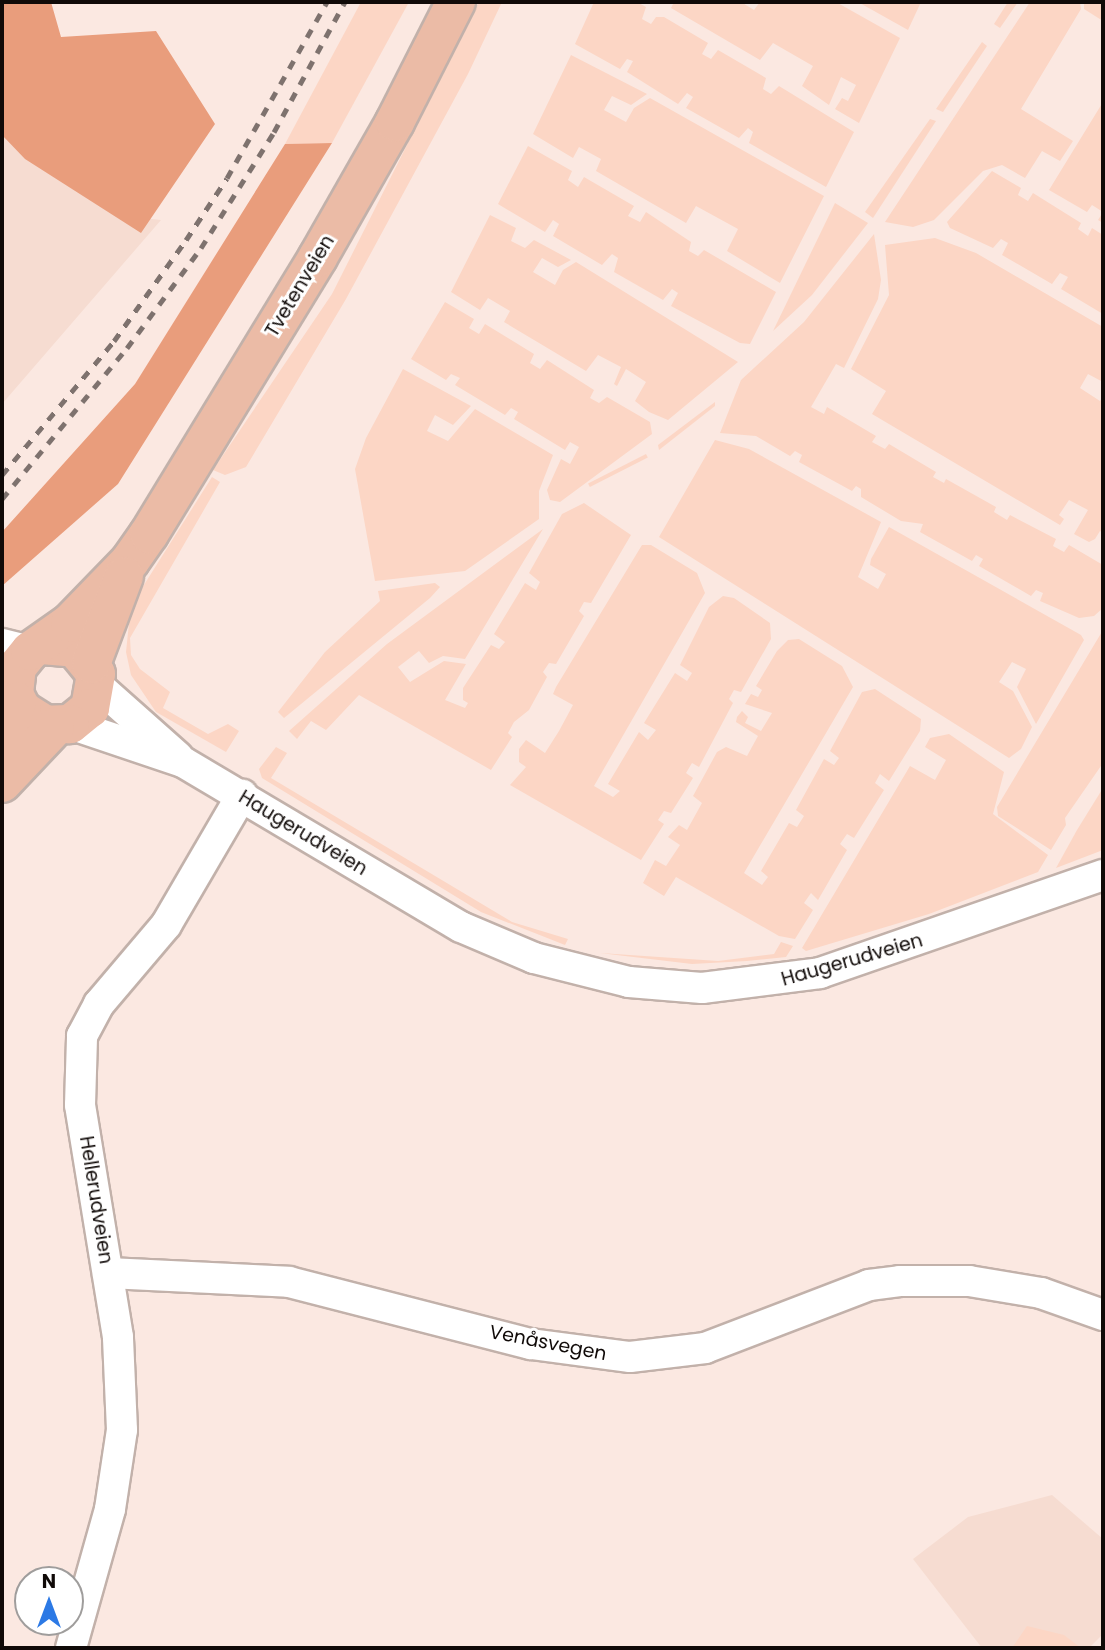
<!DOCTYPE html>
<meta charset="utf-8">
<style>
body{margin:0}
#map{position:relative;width:1105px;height:1650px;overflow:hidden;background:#fbe8e1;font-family:Poppins,sans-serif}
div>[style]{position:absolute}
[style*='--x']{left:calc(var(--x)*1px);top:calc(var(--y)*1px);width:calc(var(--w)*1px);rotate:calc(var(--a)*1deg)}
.built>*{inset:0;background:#f6dcd1}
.green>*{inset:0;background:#fcd6c5;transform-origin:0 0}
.forest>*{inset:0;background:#e99d7c}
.roads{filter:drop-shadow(2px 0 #c2b1aa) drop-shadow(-2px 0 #c2b1aa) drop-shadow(0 2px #c2b1aa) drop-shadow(0 -2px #c2b1aa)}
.minor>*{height:30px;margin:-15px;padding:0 15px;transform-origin:15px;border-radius:15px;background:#fff}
.major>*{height:38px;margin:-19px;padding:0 19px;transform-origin:19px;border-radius:19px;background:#ebbba6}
.rail>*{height:5px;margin-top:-2.5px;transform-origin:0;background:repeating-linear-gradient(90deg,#7e726e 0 9px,transparent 0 18px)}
span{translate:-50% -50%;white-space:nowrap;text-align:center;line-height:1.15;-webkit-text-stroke:6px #fff;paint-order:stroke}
.street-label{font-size:19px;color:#100a08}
.frame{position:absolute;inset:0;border:4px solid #100a08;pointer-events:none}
.north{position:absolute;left:14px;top:1566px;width:70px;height:70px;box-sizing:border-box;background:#fff;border:2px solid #9f9d9c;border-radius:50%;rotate:0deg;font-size:19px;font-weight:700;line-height:28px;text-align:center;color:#100a08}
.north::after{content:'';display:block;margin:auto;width:24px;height:32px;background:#2c79e5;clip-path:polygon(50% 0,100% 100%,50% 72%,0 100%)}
</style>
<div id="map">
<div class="built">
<i style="clip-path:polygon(2px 129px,144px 218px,161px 220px,2px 404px)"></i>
<i style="clip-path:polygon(1052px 1495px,1103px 1539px,1103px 1634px,1089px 1648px,982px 1648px,913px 1559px,968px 1517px)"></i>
</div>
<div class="green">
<i style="clip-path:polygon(361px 2px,409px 2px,332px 143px,285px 144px)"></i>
<i style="clip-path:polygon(479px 2px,502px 2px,468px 74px,346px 299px,246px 467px,225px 475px,213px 470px,332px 294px)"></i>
<i style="clip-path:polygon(594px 2px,637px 2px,646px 7px,642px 19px,651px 24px,656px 17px,664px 17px,708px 43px,702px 54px,711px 59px,718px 50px,766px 78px,763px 89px,771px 94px,779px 86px,854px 132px,826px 187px,749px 143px,753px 132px,748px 128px,739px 138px,686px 108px,693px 97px,687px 93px,678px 104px,627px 72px,633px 61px,627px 59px,620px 69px,575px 44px)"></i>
<i style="clip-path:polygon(674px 2px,741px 2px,754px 10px,760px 2px,836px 2px,900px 38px,859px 123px,835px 109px,842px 98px,848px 101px,856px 85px,841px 77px,829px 105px,802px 86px,813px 66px,773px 43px,760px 60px,671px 8px)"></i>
<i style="clip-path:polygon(858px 2px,921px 2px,908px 30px)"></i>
<i style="clip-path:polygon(1008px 2px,1018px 2px,1000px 28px,994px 24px)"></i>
<i style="clip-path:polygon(1030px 2px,1080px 2px,1081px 9px,1021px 109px,1073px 141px,1060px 161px,1042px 151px,1025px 178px,1002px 165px,983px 171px,934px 220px,913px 227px,885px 222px)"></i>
<i style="clip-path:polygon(1084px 2px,1103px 2px,1103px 21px,1084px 9px)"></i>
<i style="clip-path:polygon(982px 42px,987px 46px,943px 112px,936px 109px)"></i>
<i style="clip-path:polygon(571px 55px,647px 94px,631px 105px,612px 96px,604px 110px,626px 122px,634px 108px,650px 98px,824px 196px,780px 283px,727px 251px,738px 229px,696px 206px,686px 223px,596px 171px,601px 159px,579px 147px,573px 158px,533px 134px)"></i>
<i style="clip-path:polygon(1103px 102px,1103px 223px,1098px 220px,1103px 212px,1092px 205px,1087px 212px,1049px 190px)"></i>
<i style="clip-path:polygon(930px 119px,936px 121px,873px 218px,865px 212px)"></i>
<i style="clip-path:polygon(528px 146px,572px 171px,568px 180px,578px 187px,584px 177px,634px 206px,628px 216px,640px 222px,646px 212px,691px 242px,689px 251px,698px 256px,704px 250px,776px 292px,750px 344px,740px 343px,671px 306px,678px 293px,672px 289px,663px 300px,614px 272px,618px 258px,612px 254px,602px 265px,553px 236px,559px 224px,553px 220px,545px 232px,498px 204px)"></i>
<i style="clip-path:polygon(992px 171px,1021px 188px,1018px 195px,1028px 201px,1033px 193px,1081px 223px,1078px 229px,1088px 236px,1092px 228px,1103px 235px,1103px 314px,1061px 289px,1068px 277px,1060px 273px,1052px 284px,1002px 255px,1008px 243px,1001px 239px,993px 248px,950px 228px,947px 222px)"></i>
<i style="clip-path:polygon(835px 203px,868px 223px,812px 295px,773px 331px)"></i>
<i style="clip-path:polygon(490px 215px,516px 228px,511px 241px,525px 248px,534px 240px,571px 260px,558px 267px,542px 258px,533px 272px,555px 285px,563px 270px,576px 262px,738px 362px,668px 420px,649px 412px,635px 401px,646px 382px,626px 369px,617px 386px,614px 384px,621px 367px,598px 355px,586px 371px,504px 322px,510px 311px,488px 298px,480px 310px,451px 292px)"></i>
<i style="clip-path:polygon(874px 234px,881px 280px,878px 299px,844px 368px,836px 364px,811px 407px,824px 414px,827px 407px,876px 436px,872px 442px,885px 449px,889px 444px,936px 472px,933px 477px,944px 483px,946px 479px,996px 507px,994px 512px,1007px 520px,1010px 515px,1056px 539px,1053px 546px,1064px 552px,1069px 545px,1103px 565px,1103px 608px,1094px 616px,1079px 618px,1040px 601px,1043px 593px,1036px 590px,1031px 596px,979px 566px,983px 559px,976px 555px,972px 561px,920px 532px,923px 524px,901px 521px,861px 497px,861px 489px,856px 486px,852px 491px,799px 462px,802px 455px,795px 451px,790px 456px,756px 436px,720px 433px,741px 380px,804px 322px)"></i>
<i style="clip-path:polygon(935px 238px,976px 253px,1103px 327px,1103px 382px,1088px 374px,1080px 388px,1100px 401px,1103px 396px,1103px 533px,1100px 531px,1095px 539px,1089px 542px,1074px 534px,1088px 510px,1069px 500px,1059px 515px,1064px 519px,1060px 525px,872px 414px,886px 391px,851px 369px,889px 295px,885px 245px)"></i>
<i style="clip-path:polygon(445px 302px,474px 319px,469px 328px,479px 334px,485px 324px,534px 354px,530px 363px,540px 369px,547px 360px,594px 390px,590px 398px,599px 403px,607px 397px,650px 422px,652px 434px,560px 502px,550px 500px,547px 490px,561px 459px,570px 464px,579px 447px,570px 442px,565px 450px,514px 419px,518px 412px,511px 408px,505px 415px,455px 385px,460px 378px,451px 374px,446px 380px,411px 359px)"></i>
<i style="clip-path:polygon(403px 369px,471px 406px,453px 425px,435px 415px,427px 431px,448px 441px,475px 409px,553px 455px,539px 491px,539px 519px,465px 571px,375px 581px,355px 469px,366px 438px)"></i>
<i style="clip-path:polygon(715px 402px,715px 406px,659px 450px,658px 445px)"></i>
<i style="clip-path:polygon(715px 440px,749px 449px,881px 522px,858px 577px,878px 589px,886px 574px,870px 565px,871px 559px,889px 527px,1081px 635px,1084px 640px,1036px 724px,1017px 687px,1026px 669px,1012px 662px,999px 682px,1013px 691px,1032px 727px,1021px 749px,1009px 758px,659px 537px)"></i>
<i style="left:646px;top:454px;width:4px;height:65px;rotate:63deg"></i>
<i style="clip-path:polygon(212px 477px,220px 482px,130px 638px,131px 655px,140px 669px,170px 692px,163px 708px,208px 734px,228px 724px,239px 731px,226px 752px,156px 712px,131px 675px,126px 652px,129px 623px,142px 588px)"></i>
<i style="clip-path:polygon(584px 503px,631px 535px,591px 603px,584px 602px,579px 611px,584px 616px,556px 664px,549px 663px,543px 672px,547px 677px,529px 710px,514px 722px,508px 733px,512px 737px,491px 770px,359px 695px,326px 730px,311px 721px,297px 739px,289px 731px,387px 644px,543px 529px,465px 659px,443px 656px,429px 663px,419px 651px,398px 667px,410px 682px,444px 661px,466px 664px,445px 700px,465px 708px,468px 703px,463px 700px,463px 688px,491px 645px,499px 649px,505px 642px,494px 634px,525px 583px,536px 590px,540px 582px,529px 573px,562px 514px)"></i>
<i style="clip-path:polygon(642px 545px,651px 545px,697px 573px,705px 593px,594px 786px,613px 797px,620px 791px,608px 784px,639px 732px,648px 740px,656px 730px,644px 723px,675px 673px,687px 681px,692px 673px,680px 665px,709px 607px,723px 596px,734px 598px,770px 623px,771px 639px,741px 692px,734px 690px,729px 699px,733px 703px,699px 767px,692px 763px,686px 773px,693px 778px,671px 813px,664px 811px,658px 820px,664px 824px,641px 860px,510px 785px,526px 767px,519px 762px,519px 749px,526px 740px,545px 753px,559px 731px,573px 705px,553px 694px,556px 687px)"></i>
<i style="clip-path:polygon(435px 583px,440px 587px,430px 598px,284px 718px,278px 712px,325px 652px,380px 601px,378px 591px)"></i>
<i style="clip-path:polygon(1103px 630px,1103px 763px,1065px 818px,1066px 825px,1051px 850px,998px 816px,997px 807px)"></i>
<i style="clip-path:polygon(799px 639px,842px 666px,853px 687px,744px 873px,762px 885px,768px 877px,761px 871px,789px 823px,797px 827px,804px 816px,796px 810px,824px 759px,834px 765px,839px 758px,830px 751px,862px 692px,875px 689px,921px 719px,920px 731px,889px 781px,880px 774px,875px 783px,884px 790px,854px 838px,847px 834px,840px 844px,847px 850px,818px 900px,811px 893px,804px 903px,813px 910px,795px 939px,779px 936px,676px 877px,664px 896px,643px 883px,655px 860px,666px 866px,680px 845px,668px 837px,679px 825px,687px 830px,702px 803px,693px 796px,717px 752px,726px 747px,747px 756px,758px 736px,736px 722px,737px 717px,742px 711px,748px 717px,745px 723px,761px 731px,772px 713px,745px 704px,751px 694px,758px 697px,762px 690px,756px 686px,777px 651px,788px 640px)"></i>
<i style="clip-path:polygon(949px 734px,1004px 772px,993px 814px,1048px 855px,1038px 872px,929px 914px,806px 951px,802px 948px,910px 766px,935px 780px,946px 760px,925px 747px,930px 738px)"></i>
<i style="clip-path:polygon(276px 747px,287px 753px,271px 778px,512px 922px,568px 939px,565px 945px,481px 912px,262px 778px,259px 769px)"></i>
<i style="clip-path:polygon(1103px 788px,1103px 850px,1056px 868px,1077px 830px)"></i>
<i style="clip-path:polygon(781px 942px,793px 946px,786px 957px,747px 961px,692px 964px,600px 953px,718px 961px,774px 954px)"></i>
<i style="clip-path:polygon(1027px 1626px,1064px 1635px,1081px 1648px,1012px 1648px)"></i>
</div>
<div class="forest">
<i style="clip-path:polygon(2px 2px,51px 2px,61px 37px,156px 31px,215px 124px,141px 233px,25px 159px,2px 135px)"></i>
<i style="clip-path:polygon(332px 143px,118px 484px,2px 586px,2px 532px,135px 384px,285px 144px)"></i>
</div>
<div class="roads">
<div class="minor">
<i style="--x:2;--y:644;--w:29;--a:14"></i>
<i style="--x:97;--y:685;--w:108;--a:41.6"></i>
<i style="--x:70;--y:724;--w:119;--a:18.6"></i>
<i style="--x:183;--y:762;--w:323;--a:30.7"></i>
<i style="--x:461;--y:927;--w:79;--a:23"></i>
<i style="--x:534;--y:958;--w:98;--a:14.2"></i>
<i style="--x:629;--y:982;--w:73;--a:4.7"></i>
<i style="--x:702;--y:988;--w:119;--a:-7.2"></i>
<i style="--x:820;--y:973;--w:299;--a:-19.1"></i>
<i style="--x:108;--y:1273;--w:181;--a:2.8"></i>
<i style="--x:289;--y:1282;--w:250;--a:14.4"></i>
<i style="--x:531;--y:1344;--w:100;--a:7.5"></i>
<i style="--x:630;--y:1357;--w:76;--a:-6.8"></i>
<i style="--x:705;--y:1348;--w:176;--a:-21"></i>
<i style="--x:869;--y:1285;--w:31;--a:-7"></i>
<i style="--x:900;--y:1281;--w:69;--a:0"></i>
<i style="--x:969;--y:1281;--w:73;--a:9.5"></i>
<i style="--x:1041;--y:1293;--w:66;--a:19.5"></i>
<i style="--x:71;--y:1648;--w:144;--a:-74.3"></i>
<i style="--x:110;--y:1509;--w:80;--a:-81.4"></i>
<i style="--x:122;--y:1430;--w:93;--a:-92.5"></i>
<i style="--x:118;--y:1337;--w:235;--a:-99.3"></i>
<i style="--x:80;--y:1105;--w:69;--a:-88.3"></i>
<i style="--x:82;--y:1036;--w:36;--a:-62"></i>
<i style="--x:99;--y:1004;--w:104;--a:-49.7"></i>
<i style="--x:166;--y:925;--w:151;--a:-59.7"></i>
</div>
<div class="major">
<i style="--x:42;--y:645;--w:33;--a:5"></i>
<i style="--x:75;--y:648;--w:33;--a:51"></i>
<i style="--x:96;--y:674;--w:35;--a:100"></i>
<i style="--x:90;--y:708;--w:26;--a:141"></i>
<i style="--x:70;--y:724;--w:24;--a:178"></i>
<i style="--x:46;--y:725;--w:28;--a:-148"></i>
<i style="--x:22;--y:710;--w:18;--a:-117"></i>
<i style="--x:14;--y:694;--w:27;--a:-84"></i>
<i style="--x:17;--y:667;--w:21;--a:-51"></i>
<i style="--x:30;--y:651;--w:49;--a:-35"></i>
<i style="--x:70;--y:623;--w:86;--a:-45.9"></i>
<i style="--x:130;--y:561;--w:33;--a:-55"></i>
<i style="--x:149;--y:534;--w:324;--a:-58.6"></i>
<i style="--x:318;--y:257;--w:155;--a:-60.3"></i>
<i style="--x:395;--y:122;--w:135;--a:-63.1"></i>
<i style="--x:91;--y:664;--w:94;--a:-69.4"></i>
<i style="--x:2;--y:742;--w:43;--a:-69.4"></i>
<i style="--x:2;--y:783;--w:77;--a:-46.6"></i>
</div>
</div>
<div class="rail">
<i style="--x:2;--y:475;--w:175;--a:-50.1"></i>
<i style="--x:114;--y:341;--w:124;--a:-54.5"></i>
<i style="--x:186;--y:240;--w:74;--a:-56.5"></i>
<i style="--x:227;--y:178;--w:202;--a:-60.4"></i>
<i style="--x:2;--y:499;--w:196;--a:-50.4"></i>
<i style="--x:127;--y:348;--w:124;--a:-53.5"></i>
<i style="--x:201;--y:248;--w:137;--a:-57.8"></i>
<i style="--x:274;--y:132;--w:148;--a:-61.4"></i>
</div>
<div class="street-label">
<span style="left:300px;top:286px;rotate:-59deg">Tvetenveien</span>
<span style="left:303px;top:833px;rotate:31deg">Haugerudveien</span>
<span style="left:852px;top:960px;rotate:-16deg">Haugerudveien</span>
<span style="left:96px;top:1200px;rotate:81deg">Hellerudveien</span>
<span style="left:548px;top:1343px;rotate:11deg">Venåsvegen</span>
</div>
<div class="frame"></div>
<div class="north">N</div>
</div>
